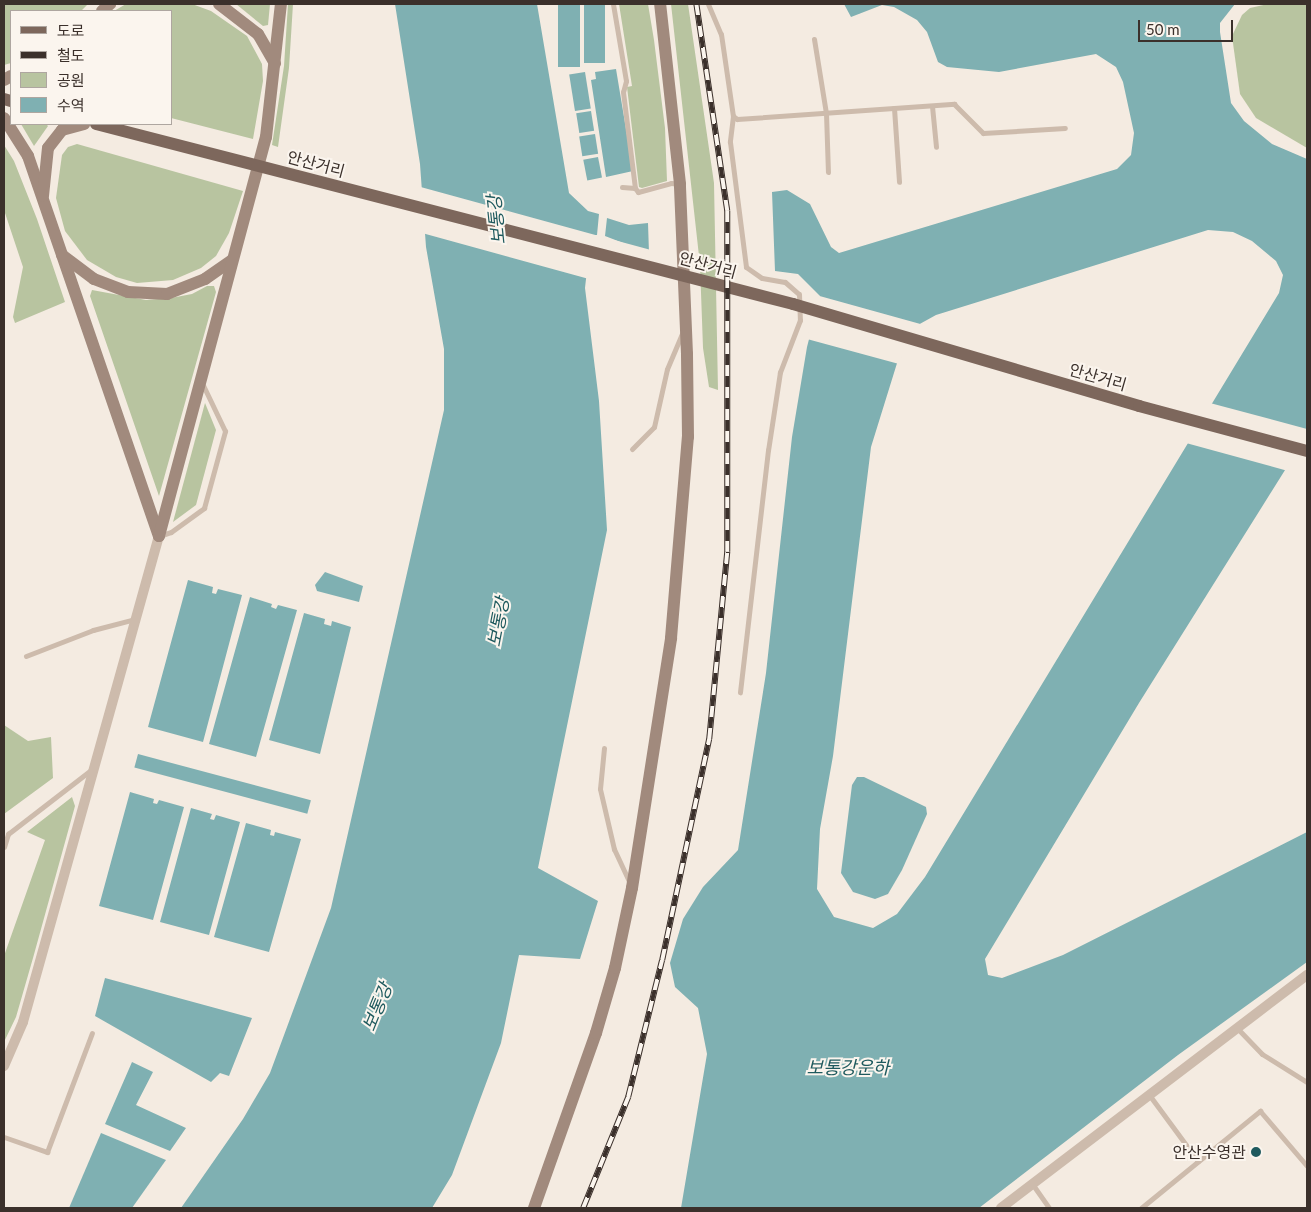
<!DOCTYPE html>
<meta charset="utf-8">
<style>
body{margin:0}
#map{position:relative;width:1311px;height:1212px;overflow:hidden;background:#f4ebe1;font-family:Lato,"Noto Sans KR",sans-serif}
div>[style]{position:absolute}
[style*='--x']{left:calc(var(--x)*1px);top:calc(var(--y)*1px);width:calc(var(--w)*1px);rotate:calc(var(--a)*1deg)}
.green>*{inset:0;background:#b8c4a0}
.water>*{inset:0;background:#7fb0b2;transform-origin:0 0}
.pier>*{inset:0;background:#f4ebe1}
.lane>*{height:5px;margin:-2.5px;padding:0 2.5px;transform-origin:2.5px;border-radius:2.5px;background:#cdbbac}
.street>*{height:10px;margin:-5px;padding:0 5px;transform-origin:5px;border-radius:5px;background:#cdbbac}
.secondary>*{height:12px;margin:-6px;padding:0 6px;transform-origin:6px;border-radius:6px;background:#a18a7d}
.primary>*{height:12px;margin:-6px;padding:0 6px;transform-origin:6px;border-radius:6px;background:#7d675c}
.rail>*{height:5.5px;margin-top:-2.75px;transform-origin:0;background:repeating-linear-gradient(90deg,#fbf5ee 0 11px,#3b302b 0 22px);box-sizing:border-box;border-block:1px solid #3b302b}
.dots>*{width:14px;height:14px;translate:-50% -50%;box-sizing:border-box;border:2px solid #fbf5ee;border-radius:50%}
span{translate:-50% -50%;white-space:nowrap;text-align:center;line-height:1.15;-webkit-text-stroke:4px #fbf5ee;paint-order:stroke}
.street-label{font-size:16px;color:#3b302b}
.poi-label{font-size:16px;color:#3b302b}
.right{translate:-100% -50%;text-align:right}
.water-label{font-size:18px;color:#1f5a5e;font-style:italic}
.frame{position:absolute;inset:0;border:5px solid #3b302b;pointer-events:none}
.legend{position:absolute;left:10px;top:10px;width:162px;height:115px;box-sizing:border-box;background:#fbf5ee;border:1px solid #aea6a0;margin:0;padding:6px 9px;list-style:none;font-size:15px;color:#3b302b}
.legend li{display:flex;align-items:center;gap:10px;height:25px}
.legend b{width:25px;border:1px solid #aea6a0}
.scale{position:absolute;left:1138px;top:20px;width:95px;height:22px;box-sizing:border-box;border:2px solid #3b302b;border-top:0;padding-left:6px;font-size:15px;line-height:18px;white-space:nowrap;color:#3b302b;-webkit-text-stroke:4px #fbf5ee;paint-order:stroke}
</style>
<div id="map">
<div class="green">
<i style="clip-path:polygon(4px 4px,88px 4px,81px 11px,11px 11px,11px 63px,4px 65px)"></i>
<i style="clip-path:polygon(126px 4px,192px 4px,211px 11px,247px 36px,262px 64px,263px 81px,253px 139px,171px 118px,171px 11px,114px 11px)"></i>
<i style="clip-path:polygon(236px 4px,270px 4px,268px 25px,263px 26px)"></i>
<i style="clip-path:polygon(288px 4px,293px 4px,289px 68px,278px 147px,272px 145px,284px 66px)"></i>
<i style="clip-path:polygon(619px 4px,648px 4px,654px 40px,665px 128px,667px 181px,642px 188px,639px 187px,627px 87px,632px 86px)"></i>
<i style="clip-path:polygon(671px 4px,688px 4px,714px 183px,718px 390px,709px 387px,703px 348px,700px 265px)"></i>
<i style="clip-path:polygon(1268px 4px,1307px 4px,1307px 148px,1256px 118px,1240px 94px,1232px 36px,1242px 15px,1250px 8px)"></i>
<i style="clip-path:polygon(21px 124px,46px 124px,48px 126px,34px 146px)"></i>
<i style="clip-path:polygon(77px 144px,243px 191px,229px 233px,216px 256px,201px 268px,173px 280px,137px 283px,116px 277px,87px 260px,65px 231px,56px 198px,62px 155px,68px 147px)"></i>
<i style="clip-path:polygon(4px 145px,14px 161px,37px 219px,65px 302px,15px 323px,13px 317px,23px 267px,4px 210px)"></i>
<i style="clip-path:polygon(207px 286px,214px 286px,216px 292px,159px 496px,90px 296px,92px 290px,146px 300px,171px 298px,192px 294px)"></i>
<i style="clip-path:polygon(205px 403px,216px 430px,196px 505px,173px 522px)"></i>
<i style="clip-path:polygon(4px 725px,28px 741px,51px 737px,53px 778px,4px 814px)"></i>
<i style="clip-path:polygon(72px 797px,75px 806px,33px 958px,16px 1017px,4px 1042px,4px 956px,45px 840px,27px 832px)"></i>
</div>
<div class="water">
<i style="clip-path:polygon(395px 4px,537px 4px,569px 193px,588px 211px,599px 214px,597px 235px,591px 235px,585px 288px,599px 401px,607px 530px,538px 868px,598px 901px,580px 959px,519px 955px,501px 1043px,452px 1175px,432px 1208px,181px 1208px,243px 1119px,270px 1073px,331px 908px,444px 410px,444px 349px,426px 247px,420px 164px)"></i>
<i style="left:558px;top:4px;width:22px;height:63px"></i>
<i style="left:584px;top:4px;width:21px;height:59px"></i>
<i style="clip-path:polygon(evenodd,844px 4px,1235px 4px,1220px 23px,1220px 32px,1231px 103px,1244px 121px,1272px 144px,1307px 159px,1307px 435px,1139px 703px,985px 959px,988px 975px,1002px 978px,1063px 955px,1307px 832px,1307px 962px,1178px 1055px,979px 1208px,681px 1208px,707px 1054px,698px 1008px,675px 987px,670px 963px,683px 919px,703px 887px,738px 850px,766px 673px,792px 437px,807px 347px,820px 296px,798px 274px,775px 271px,772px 192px,787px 190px,810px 204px,831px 247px,839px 253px,1117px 169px,1131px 155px,1134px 133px,1123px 82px,1116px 67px,1096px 54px,999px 72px,947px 67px,938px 62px,927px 32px,917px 20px,894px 7px,882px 5px,851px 17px,844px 4px,1208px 230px,1233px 232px,1252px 241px,1276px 261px,1283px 275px,1279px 293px,925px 877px,897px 914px,873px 928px,834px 917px,817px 889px,820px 829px,833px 756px,871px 447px,907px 331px,936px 315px,1208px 230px)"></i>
<i style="clip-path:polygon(616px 69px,633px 171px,606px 177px,591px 80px,596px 79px,595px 72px)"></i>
<i style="left:585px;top:72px;width:37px;height:16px;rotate:81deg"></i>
<i style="left:591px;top:111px;width:20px;height:15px;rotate:81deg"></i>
<i style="left:595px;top:134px;width:20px;height:16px;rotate:81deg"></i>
<i style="left:598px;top:157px;width:21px;height:15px;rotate:79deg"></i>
<i style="clip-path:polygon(607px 218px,629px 225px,648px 223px,649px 253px,605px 236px)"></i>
<i style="clip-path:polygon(325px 572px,363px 586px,359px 602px,317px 591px,315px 585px)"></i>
<i style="clip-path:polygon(188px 580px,213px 587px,212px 593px,216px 594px,218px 589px,242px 595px,203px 742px,148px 727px)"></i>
<i style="clip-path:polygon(250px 597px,272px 604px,271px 607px,276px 609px,278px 605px,297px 610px,256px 757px,209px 744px)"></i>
<i style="clip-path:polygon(304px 613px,325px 619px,324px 624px,331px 626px,332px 621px,351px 627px,320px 754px,269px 740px)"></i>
<i style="left:138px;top:754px;width:179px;height:14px;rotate:15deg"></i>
<i style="clip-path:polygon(857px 777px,864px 777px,926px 807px,927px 814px,902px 870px,888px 894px,875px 899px,853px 892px,841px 873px,852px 785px)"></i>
<i style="clip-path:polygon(130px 792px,154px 799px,153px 803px,157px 804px,159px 800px,184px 807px,153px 920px,99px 906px)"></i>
<i style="clip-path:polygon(191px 808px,212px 814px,210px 819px,214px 820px,216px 815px,240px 822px,209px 935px,160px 922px)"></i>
<i style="clip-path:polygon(246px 823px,271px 830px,270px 835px,274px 836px,275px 832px,301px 839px,269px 952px,214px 937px)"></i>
<i style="clip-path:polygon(105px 978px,252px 1018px,229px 1076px,220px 1073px,211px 1082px,95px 1016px)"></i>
<i style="clip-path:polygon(132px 1062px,153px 1072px,136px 1105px,186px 1128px,170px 1151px,105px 1124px)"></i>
<i style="clip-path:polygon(101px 1133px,166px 1160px,132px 1208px,69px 1208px)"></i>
</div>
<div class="pier">
<i style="clip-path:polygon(417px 186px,599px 236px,594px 237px,589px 279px,422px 233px)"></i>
<i style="clip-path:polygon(603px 237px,651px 250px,651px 254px,648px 255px)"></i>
<i style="clip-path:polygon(816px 295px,924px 325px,909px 333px,899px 364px,807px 339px)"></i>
<i style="clip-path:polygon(1210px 403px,1307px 429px,1307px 440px,1288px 471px,1186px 443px)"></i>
</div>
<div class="lane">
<i style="--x:613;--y:4;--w:78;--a:80.4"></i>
<i style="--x:626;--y:81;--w:11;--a:105"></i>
<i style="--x:623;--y:92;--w:97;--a:82.9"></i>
<i style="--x:708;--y:4;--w:33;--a:67"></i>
<i style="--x:721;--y:34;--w:83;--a:81.7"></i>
<i style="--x:733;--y:116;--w:5;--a:37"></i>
<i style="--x:737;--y:119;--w:218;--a:-4"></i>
<i style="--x:954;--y:104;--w:41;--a:45"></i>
<i style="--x:983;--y:133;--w:82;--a:-3.5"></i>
<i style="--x:814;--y:39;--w:75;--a:80.8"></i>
<i style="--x:826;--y:113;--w:59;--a:88.1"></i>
<i style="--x:932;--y:106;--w:41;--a:84.4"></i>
<i style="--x:894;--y:108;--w:74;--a:86.1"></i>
<i style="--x:733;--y:116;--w:26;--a:97"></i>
<i style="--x:730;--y:142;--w:126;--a:82.7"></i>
<i style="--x:746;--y:267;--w:19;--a:35"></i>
<i style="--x:762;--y:278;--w:23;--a:10"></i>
<i style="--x:785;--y:282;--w:18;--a:41"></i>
<i style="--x:799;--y:294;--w:26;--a:88"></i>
<i style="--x:800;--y:320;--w:56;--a:111"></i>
<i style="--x:780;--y:372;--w:79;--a:98.7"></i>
<i style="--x:768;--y:450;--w:244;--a:96.6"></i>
<i style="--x:622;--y:187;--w:13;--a:4"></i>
<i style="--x:635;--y:188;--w:5;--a:53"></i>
<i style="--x:638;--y:192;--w:34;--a:-15"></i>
<i style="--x:671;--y:183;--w:9;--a:6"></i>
<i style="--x:632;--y:449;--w:31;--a:-45"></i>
<i style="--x:654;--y:427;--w:59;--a:-77.4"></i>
<i style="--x:667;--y:369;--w:39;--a:-67"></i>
<i style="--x:162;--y:535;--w:9;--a:-18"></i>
<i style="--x:171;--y:532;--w:41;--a:-36"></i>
<i style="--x:204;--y:508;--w:80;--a:-74.7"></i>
<i style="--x:225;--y:431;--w:51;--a:-115.6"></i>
<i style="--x:26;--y:656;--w:72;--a:-21.2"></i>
<i style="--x:93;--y:630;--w:43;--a:-14.7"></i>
<i style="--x:604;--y:748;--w:41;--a:95.6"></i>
<i style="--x:600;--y:789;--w:62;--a:76.9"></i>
<i style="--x:614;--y:849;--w:38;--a:65"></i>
<i style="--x:4;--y:847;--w:14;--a:-73"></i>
<i style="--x:8;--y:834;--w:106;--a:-37.7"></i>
<i style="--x:1237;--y:1028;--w:36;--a:46"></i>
<i style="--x:1262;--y:1054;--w:53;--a:31.9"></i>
<i style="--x:1150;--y:1096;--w:81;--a:53.6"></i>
<i style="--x:4;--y:1137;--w:46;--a:19.2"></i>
<i style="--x:47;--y:1152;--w:127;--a:-69.3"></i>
<i style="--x:1033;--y:1185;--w:28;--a:55"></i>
<i style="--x:1141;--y:1208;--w:154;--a:-39.2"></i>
<i style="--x:1260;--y:1111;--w:72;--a:49.5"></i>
</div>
<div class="street">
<i style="--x:4;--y:1066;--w:48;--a:-66.6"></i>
<i style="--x:23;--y:1022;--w:505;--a:-74.37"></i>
<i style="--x:1001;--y:1208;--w:385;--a:-37.3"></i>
</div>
<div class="secondary">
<i style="--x:219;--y:4;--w:49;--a:37.6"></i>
<i style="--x:258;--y:34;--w:34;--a:60"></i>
<i style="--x:102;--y:11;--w:11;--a:-41"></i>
<i style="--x:4;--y:80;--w:8;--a:-30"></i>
<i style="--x:4;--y:118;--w:45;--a:57.7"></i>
<i style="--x:28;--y:156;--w:402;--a:71"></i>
<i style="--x:43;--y:196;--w:48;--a:-84.1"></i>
<i style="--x:48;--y:148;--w:23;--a:-52"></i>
<i style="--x:62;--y:130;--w:23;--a:-15"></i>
<i style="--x:62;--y:255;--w:40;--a:37"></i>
<i style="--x:94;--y:279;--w:36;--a:21"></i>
<i style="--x:128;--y:292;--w:39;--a:3"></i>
<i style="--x:167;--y:294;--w:41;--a:-21.5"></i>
<i style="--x:205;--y:279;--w:33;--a:-35"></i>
<i style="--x:159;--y:536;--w:413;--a:-75"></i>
<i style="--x:266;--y:137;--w:134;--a:-83.6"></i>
<i style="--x:534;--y:1208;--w:186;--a:-70.5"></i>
<i style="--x:596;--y:1033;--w:68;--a:-73.7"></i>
<i style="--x:615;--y:968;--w:82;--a:-78"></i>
<i style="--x:632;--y:888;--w:253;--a:-81.1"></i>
<i style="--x:671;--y:638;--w:202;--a:-85.2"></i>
<i style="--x:688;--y:437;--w:83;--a:-90.7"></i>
<i style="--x:687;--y:354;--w:170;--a:-92.4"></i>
<i style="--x:680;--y:184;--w:181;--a:-96.3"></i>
</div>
<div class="primary">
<i style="--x:4;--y:99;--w:7;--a:16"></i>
<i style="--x:96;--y:124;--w:720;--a:14.48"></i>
<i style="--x:793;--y:304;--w:361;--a:16.4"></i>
<i style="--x:1139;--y:406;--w:174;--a:15"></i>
</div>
<div class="rail">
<i style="--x:583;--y:1208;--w:120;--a:-67.9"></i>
<i style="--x:628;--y:1097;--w:141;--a:-76.1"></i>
<i style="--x:662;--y:960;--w:226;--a:-78"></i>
<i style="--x:709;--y:739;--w:188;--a:-84.5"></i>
<i style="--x:727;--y:552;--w:341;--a:-90"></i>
<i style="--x:727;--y:211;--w:209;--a:-98.5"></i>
</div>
<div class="dots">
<i style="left:1256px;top:1152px;background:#1f5a5e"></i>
</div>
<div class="street-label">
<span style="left:316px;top:164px;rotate:15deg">안산거리</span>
<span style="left:708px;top:265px;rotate:15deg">안산거리</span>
<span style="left:1098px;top:377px;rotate:16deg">안산거리</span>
</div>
<div class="poi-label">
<span class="right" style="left:1246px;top:1152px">안산수영관</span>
</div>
<div class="water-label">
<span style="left:496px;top:220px;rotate:-96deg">보통강</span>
<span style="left:498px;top:622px;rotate:-79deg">보통강</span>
<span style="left:377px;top:1007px;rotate:-68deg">보통강</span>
<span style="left:848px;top:1067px">보통강운하</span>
</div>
<div class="frame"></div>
<ul class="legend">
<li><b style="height:6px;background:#7d675c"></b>도로</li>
<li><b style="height:6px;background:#3b302b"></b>철도</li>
<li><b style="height:14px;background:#b8c4a0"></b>공원</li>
<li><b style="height:14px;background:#7fb0b2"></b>수역</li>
</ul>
<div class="scale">50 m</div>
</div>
